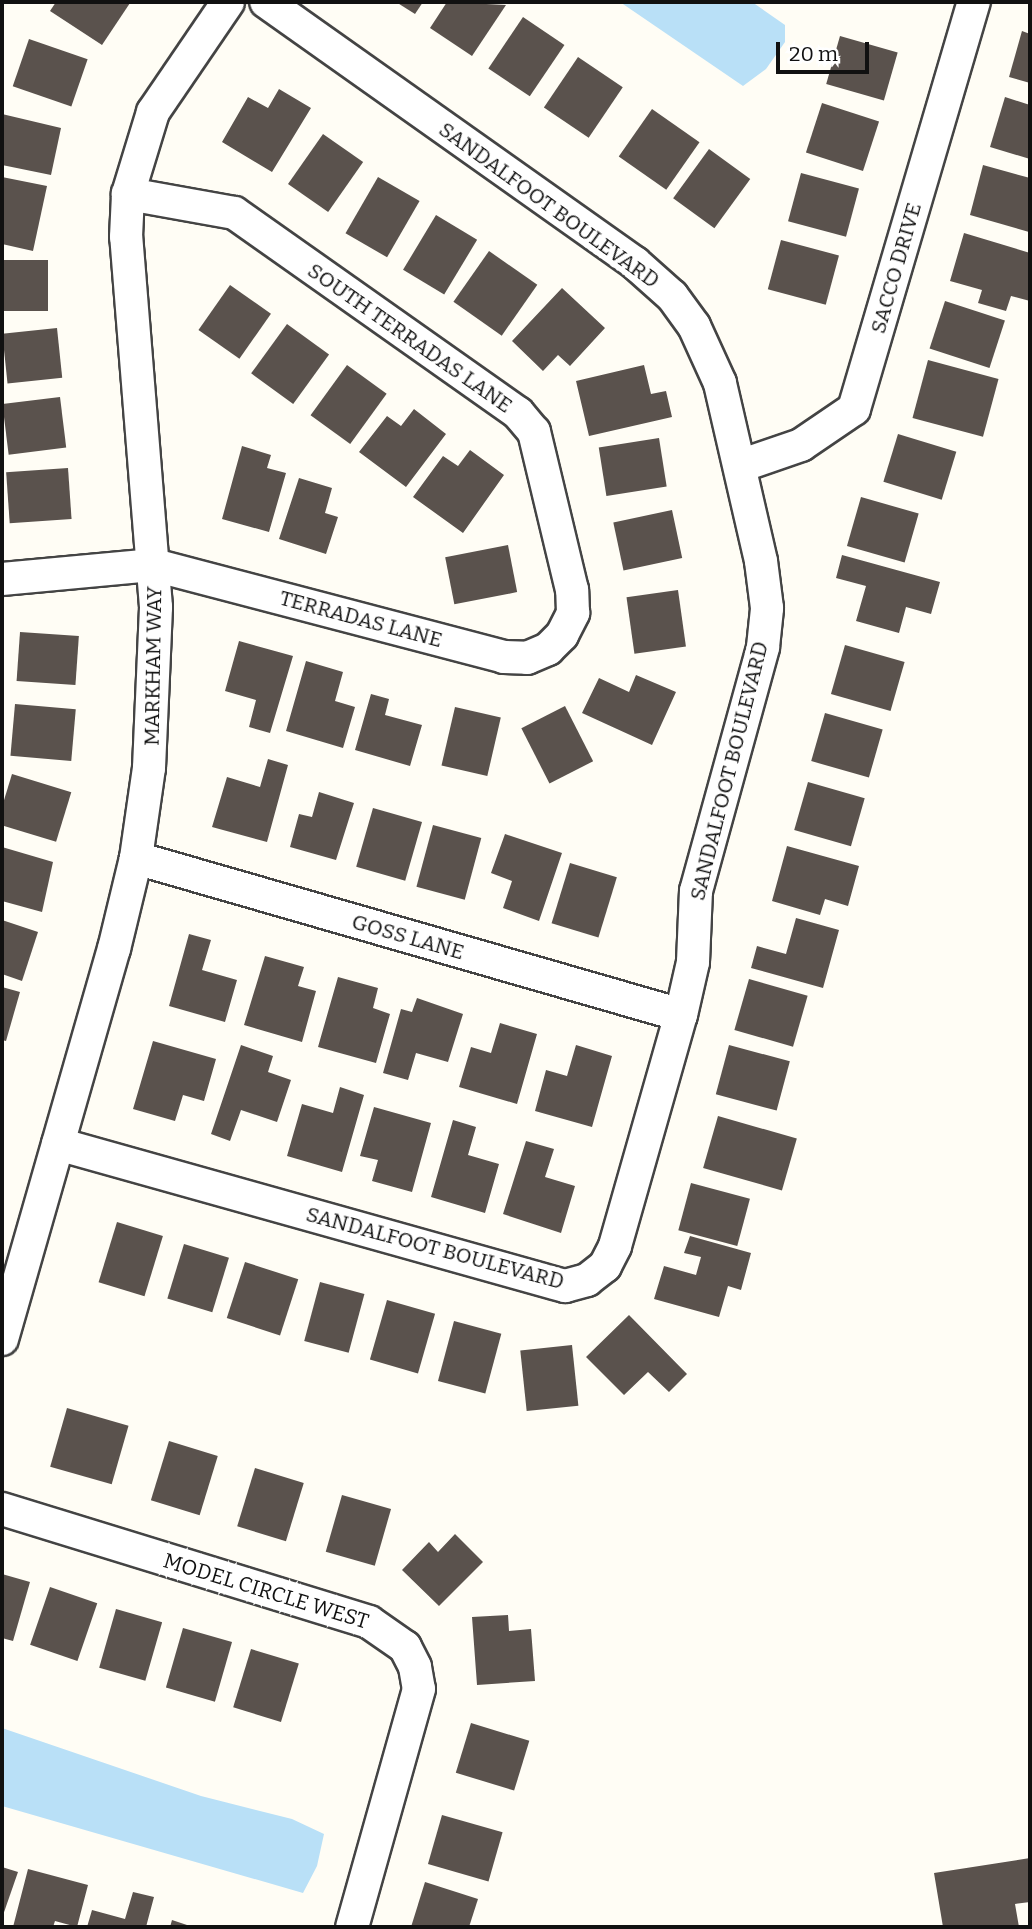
<!DOCTYPE html>
<style>
body{margin:0}
#map{position:relative;width:1032px;height:1929px;overflow:hidden;background:#fffdf5;font-family:Bitter,serif}
div>[style]{position:absolute}
[style*='--x']{left:calc(var(--x)*1px);top:calc(var(--y)*1px);width:calc(var(--w)*1px);rotate:calc(var(--a)*1deg)}
.water>*{inset:0;background:#b9e0f7}
.building>*{inset:0;background:#5a524d;transform-origin:0 0}
.roads{filter:drop-shadow(2px 0 #444) drop-shadow(-2px 0 #444) drop-shadow(0 2px #444) drop-shadow(0 -2px #444)}
.minor>*{height:32px;margin:-16px;padding:0 16px;transform-origin:16px;border-radius:16px;background:#fff}
span{translate:-50% -50%;white-space:nowrap;text-align:center;line-height:1.15;-webkit-text-stroke:7px #fff;paint-order:stroke}
.street-label{font-size:21px;color:#111}
.frame{position:absolute;inset:0;border:4px solid #111;pointer-events:none}
.scale{position:absolute;left:776px;top:42px;width:93px;height:32px;box-sizing:border-box;border:4px solid #111;border-top:0;padding-left:9px;font-size:21px;line-height:24px;white-space:nowrap;color:#111;-webkit-text-stroke:5px #fff;paint-order:stroke}
</style>
<div id="map">
<div class="water">
<i style="clip-path:polygon(620px 2px,752px 2px,785px 25px,785px 42px,766px 69px,743px 86px)"></i>
<i style="clip-path:polygon(2px 1728px,201px 1796px,292px 1819px,324px 1834px,317px 1866px,303px 1893px,2px 1806px)"></i>
</div>
<div class="building">
<i style="clip-path:polygon(56px 2px,128px 2px,130px 3px,102px 45px,50px 11px)"></i>
<i style="clip-path:polygon(396px 2px,423px 2px,415px 14px)"></i>
<i style="clip-path:polygon(447px 2px,506px 5px,472px 56px,430px 28px)"></i>
<i style="left:523px;top:17px;width:50px;height:62px;rotate:34deg"></i>
<i style="clip-path:polygon(1022px 31px,1030px 34px,1030px 83px,1009px 77px)"></i>
<i style="left:840px;top:36px;width:60px;height:50px;rotate:16deg"></i>
<i style="left:29px;top:39px;width:62px;height:50px;rotate:19deg"></i>
<i style="left:578px;top:57px;width:54px;height:61px;rotate:34deg"></i>
<i style="clip-path:polygon(279px 89px,311px 108px,272px 172px,222px 142px,248px 97px,268px 108px)"></i>
<i style="clip-path:polygon(1005px 97px,1030px 105px,1030px 159px,990px 147px)"></i>
<i style="left:822px;top:103px;width:60px;height:52px;rotate:18deg"></i>
<i style="left:652px;top:109px;width:58px;height:58px;rotate:35deg"></i>
<i style="clip-path:polygon(2px 114px,61px 128px,51px 175px,2px 165px)"></i>
<i style="left:323px;top:134px;width:49px;height:61px;rotate:35deg"></i>
<i style="left:709px;top:149px;width:51px;height:61px;rotate:36deg"></i>
<i style="clip-path:polygon(983px 165px,1030px 178px,1029px 232px,970px 215px)"></i>
<i style="left:801px;top:173px;width:60px;height:50px;rotate:15deg"></i>
<i style="clip-path:polygon(2px 177px,47px 186px,33px 251px,2px 244px)"></i>
<i style="left:378px;top:177px;width:48px;height:65px;rotate:30deg"></i>
<i style="left:436px;top:215px;width:48px;height:64px;rotate:31deg"></i>
<i style="clip-path:polygon(964px 233px,1030px 253px,1030px 301px,1011px 296px,1006px 311px,978px 303px,982px 290px,950px 281px)"></i>
<i style="left:781px;top:240px;width:60px;height:51px;rotate:15deg"></i>
<i style="left:489px;top:251px;width:59px;height:62px;rotate:35deg"></i>
<i style="left:2px;top:260px;width:46px;height:51px"></i>
<i style="left:230px;top:285px;width:50px;height:55px;rotate:35deg"></i>
<i style="clip-path:polygon(562px 288px,605px 328px,570px 366px,558px 355px,543px 371px,512px 341px)"></i>
<i style="left:945px;top:301px;width:63px;height:50px;rotate:18deg"></i>
<i style="left:287px;top:324px;width:52px;height:61px;rotate:36deg"></i>
<i style="left:57px;top:328px;width:50px;height:55px;rotate:84deg"></i>
<i style="left:928px;top:360px;width:73px;height:60px;rotate:15deg"></i>
<i style="left:347px;top:365px;width:49px;height:62px;rotate:36deg"></i>
<i style="clip-path:polygon(644px 365px,651px 394px,666px 391px,672px 417px,589px 436px,576px 381px)"></i>
<i style="left:60px;top:397px;width:51px;height:58px;rotate:83deg"></i>
<i style="clip-path:polygon(414px 409px,446px 434px,406px 487px,359px 452px,387px 416px,401px 426px)"></i>
<i style="left:898px;top:434px;width:61px;height:50px;rotate:17deg"></i>
<i style="left:659px;top:438px;width:49px;height:61px;rotate:81deg"></i>
<i style="clip-path:polygon(242px 446px,271px 455px,267px 468px,286px 473px,269px 532px,222px 519px)"></i>
<i style="clip-path:polygon(470px 450px,504px 475px,463px 533px,413px 497px,443px 456px,458px 466px)"></i>
<i style="left:68px;top:468px;width:51px;height:62px;rotate:86deg"></i>
<i style="clip-path:polygon(299px 478px,332px 488px,325px 513px,338px 517px,326px 554px,279px 539px)"></i>
<i style="left:861px;top:497px;width:60px;height:51px;rotate:16deg"></i>
<i style="left:672px;top:510px;width:49px;height:60px;rotate:78deg"></i>
<i style="left:508px;top:545px;width:48px;height:64px;rotate:79deg"></i>
<i style="clip-path:polygon(842px 555px,940px 582px,931px 614px,906px 607px,899px 633px,856px 621px,866px 586px,836px 578px)"></i>
<i style="left:678px;top:590px;width:57px;height:52px;rotate:82deg"></i>
<i style="left:20px;top:632px;width:59px;height:49px;rotate:4deg"></i>
<i style="clip-path:polygon(239px 641px,293px 656px,270px 733px,249px 727px,256px 700px,225px 691px)"></i>
<i style="left:845px;top:645px;width:62px;height:51px;rotate:16deg"></i>
<i style="clip-path:polygon(306px 661px,343px 672px,335px 701px,355px 707px,343px 748px,286px 731px)"></i>
<i style="clip-path:polygon(636px 675px,676px 692px,652px 745px,582px 713px,599px 678px,629px 692px)"></i>
<i style="clip-path:polygon(371px 694px,389px 699px,385px 715px,422px 725px,410px 766px,355px 750px)"></i>
<i style="left:15px;top:704px;width:61px;height:52px;rotate:5deg"></i>
<i style="left:565px;top:706px;width:62px;height:49px;rotate:63deg"></i>
<i style="left:455px;top:707px;width:47px;height:60px;rotate:13deg"></i>
<i style="left:825px;top:713px;width:60px;height:50px;rotate:16deg"></i>
<i style="clip-path:polygon(268px 759px,288px 765px,267px 842px,212px 827px,227px 777px,260px 787px)"></i>
<i style="left:12px;top:774px;width:62px;height:52px;rotate:17deg"></i>
<i style="left:808px;top:782px;width:59px;height:50px;rotate:16deg"></i>
<i style="clip-path:polygon(319px 792px,354px 803px,336px 860px,290px 847px,299px 814px,312px 817px)"></i>
<i style="left:373px;top:808px;width:51px;height:61px;rotate:16deg"></i>
<i style="left:433px;top:825px;width:50px;height:64px;rotate:15deg"></i>
<i style="clip-path:polygon(505px 834px,562px 853px,539px 921px,503px 908px,512px 881px,491px 873px)"></i>
<i style="clip-path:polygon(787px 846px,859px 866px,848px 906px,825px 899px,820px 915px,772px 901px)"></i>
<i style="clip-path:polygon(2px 847px,53px 862px,42px 912px,2px 901px)"></i>
<i style="left:570px;top:863px;width:49px;height:63px;rotate:17deg"></i>
<i style="clip-path:polygon(796px 918px,839px 930px,823px 988px,751px 968px,757px 946px,786px 954px)"></i>
<i style="clip-path:polygon(2px 920px,38px 932px,22px 981px,2px 974px)"></i>
<i style="clip-path:polygon(189px 934px,211px 940px,202px 970px,237px 980px,225px 1022px,169px 1006px)"></i>
<i style="clip-path:polygon(265px 956px,304px 967px,298px 986px,316px 991px,302px 1042px,244px 1025px)"></i>
<i style="clip-path:polygon(338px 977px,378px 988px,373px 1008px,390px 1014px,376px 1063px,318px 1047px)"></i>
<i style="left:749px;top:979px;width:61px;height:53px;rotate:16deg"></i>
<i style="clip-path:polygon(2px 987px,20px 992px,6px 1041px,2px 1040px)"></i>
<i style="clip-path:polygon(417px 998px,463px 1014px,448px 1062px,416px 1053px,408px 1080px,383px 1073px,401px 1009px,412px 1012px)"></i>
<i style="clip-path:polygon(500px 1023px,537px 1034px,517px 1104px,459px 1087px,471px 1047px,491px 1053px)"></i>
<i style="clip-path:polygon(153px 1041px,216px 1059px,204px 1101px,183px 1095px,175px 1121px,133px 1109px)"></i>
<i style="clip-path:polygon(241px 1045px,273px 1056px,268px 1072px,291px 1080px,277px 1122px,241px 1110px,230px 1141px,211px 1134px)"></i>
<i style="clip-path:polygon(576px 1045px,612px 1056px,592px 1127px,535px 1111px,546px 1070px,567px 1076px)"></i>
<i style="left:729px;top:1045px;width:63px;height:51px;rotate:15deg"></i>
<i style="clip-path:polygon(340px 1087px,364px 1095px,342px 1172px,287px 1156px,302px 1104px,333px 1113px)"></i>
<i style="clip-path:polygon(374px 1107px,431px 1123px,412px 1192px,372px 1181px,378px 1160px,360px 1156px)"></i>
<i style="left:718px;top:1116px;width:82px;height:54px;rotate:16deg"></i>
<i style="clip-path:polygon(453px 1120px,476px 1127px,468px 1155px,499px 1164px,485px 1213px,431px 1197px)"></i>
<i style="clip-path:polygon(526px 1141px,554px 1149px,545px 1177px,575px 1186px,561px 1233px,503px 1214px)"></i>
<i style="left:691px;top:1183px;width:61px;height:49px;rotate:15deg"></i>
<i style="left:117px;top:1222px;width:48px;height:63px;rotate:17deg"></i>
<i style="clip-path:polygon(690px 1236px,751px 1253px,741px 1290px,728px 1286px,719px 1317px,654px 1299px,664px 1266px,696px 1275px,701px 1257px,684px 1253px)"></i>
<i style="left:184px;top:1244px;width:47px;height:57px;rotate:17deg"></i>
<i style="left:245px;top:1262px;width:56px;height:59px;rotate:18deg"></i>
<i style="left:320px;top:1282px;width:46px;height:61px;rotate:15deg"></i>
<i style="left:387px;top:1300px;width:50px;height:62px;rotate:16deg"></i>
<i style="clip-path:polygon(629px 1315px,687px 1374px,669px 1392px,648px 1372px,624px 1395px,586px 1357px)"></i>
<i style="left:454px;top:1321px;width:49px;height:62px;rotate:15deg"></i>
<i style="left:572px;top:1345px;width:61px;height:52px;rotate:84deg"></i>
<i style="left:67px;top:1408px;width:64px;height:61px;rotate:16deg"></i>
<i style="left:169px;top:1441px;width:51px;height:62px;rotate:17deg"></i>
<i style="left:255px;top:1468px;width:51px;height:61px;rotate:17deg"></i>
<i style="left:342px;top:1495px;width:51px;height:59px;rotate:16deg"></i>
<i style="clip-path:polygon(455px 1534px,483px 1562px,439px 1606px,402px 1570px,429px 1542px,438px 1552px)"></i>
<i style="clip-path:polygon(2px 1574px,30px 1582px,13px 1641px,2px 1638px)"></i>
<i style="left:50px;top:1587px;width:50px;height:61px;rotate:19deg"></i>
<i style="left:116px;top:1609px;width:48px;height:61px;rotate:16deg"></i>
<i style="clip-path:polygon(508px 1615px,509px 1631px,531px 1629px,535px 1681px,477px 1685px,472px 1617px)"></i>
<i style="left:183px;top:1628px;width:51px;height:62px;rotate:16deg"></i>
<i style="left:251px;top:1649px;width:50px;height:61px;rotate:17deg"></i>
<i style="left:471px;top:1723px;width:61px;height:52px;rotate:17deg"></i>
<i style="left:442px;top:1815px;width:63px;height:51px;rotate:16deg"></i>
<i style="clip-path:polygon(1030px 1858px,1030px 1902px,1015px 1904px,1019px 1927px,943px 1927px,934px 1873px)"></i>
<i style="clip-path:polygon(2px 1867px,18px 1872px,2px 1918px)"></i>
<i style="clip-path:polygon(28px 1869px,88px 1885px,77px 1927px,55px 1921px,53px 1927px,13px 1927px)"></i>
<i style="clip-path:polygon(425px 1882px,478px 1899px,469px 1927px,411px 1927px)"></i>
<i style="clip-path:polygon(133px 1892px,154px 1897px,146px 1927px,87px 1927px,92px 1910px,125px 1919px)"></i>
<i style="clip-path:polygon(172px 1920px,193px 1927px,170px 1927px)"></i>
</div>
<div class="roads">
<div class="minor">
<i style="--x:740;--y:466;--w:65;--a:-19"></i>
<i style="--x:801;--y:445;--w:64;--a:-34.2"></i>
<i style="--x:854;--y:409;--w:424;--a:-73.6"></i>
<i style="--x:2;--y:579;--w:153;--a:-5.3"></i>
<i style="--x:154;--y:565;--w:362;--a:14.7"></i>
<i style="--x:504;--y:657;--w:23;--a:2"></i>
<i style="--x:527;--y:658;--w:23;--a:-23"></i>
<i style="--x:548;--y:649;--w:20;--a:-45"></i>
<i style="--x:562;--y:635;--w:25;--a:-63"></i>
<i style="--x:573;--y:613;--w:23;--a:-92"></i>
<i style="--x:572;--y:590;--w:163;--a:-103.5"></i>
<i style="--x:534;--y:432;--w:25;--a:-130"></i>
<i style="--x:518;--y:413;--w:347;--a:-144.8"></i>
<i style="--x:234;--y:213;--w:108;--a:-169.8"></i>
<i style="--x:136;--y:858;--w:567;--a:16.07"></i>
<i style="--x:58;--y:1144;--w:527;--a:15.65"></i>
<i style="--x:565;--y:1286;--w:23;--a:-15"></i>
<i style="--x:587;--y:1280;--w:23;--a:-38"></i>
<i style="--x:605;--y:1266;--w:22;--a:-63"></i>
<i style="--x:615;--y:1246;--w:240;--a:-74.1"></i>
<i style="--x:681;--y:1015;--w:54;--a:-77.2"></i>
<i style="--x:693;--y:962;--w:71;--a:-87.6"></i>
<i style="--x:696;--y:891;--w:253;--a:-74.6"></i>
<i style="--x:763;--y:647;--w:39;--a:-84"></i>
<i style="--x:767;--y:608;--w:47;--a:-97.3"></i>
<i style="--x:761;--y:561;--w:183;--a:-103"></i>
<i style="--x:720;--y:383;--w:63;--a:-114.5"></i>
<i style="--x:694;--y:326;--w:37;--a:-126"></i>
<i style="--x:672;--y:296;--w:50;--a:-138.3"></i>
<i style="--x:635;--y:263;--w:452;--a:-144.7"></i>
<i style="--x:2;--y:1339;--w:406;--a:-74"></i>
<i style="--x:114;--y:949;--w:94;--a:-76.4"></i>
<i style="--x:136;--y:858;--w:91;--a:-81.8"></i>
<i style="--x:149;--y:768;--w:161;--a:-87.5"></i>
<i style="--x:156;--y:607;--w:371;--a:-94.6"></i>
<i style="--x:126;--y:237;--w:43;--a:-87.3"></i>
<i style="--x:128;--y:194;--w:86;--a:-73"></i>
<i style="--x:153;--y:112;--w:133;--a:-55.7"></i>
<i style="--x:2;--y:1509;--w:384;--a:17.1"></i>
<i style="--x:369;--y:1622;--w:44;--a:34.8"></i>
<i style="--x:405;--y:1647;--w:22;--a:63"></i>
<i style="--x:415;--y:1667;--w:22;--a:80"></i>
<i style="--x:419;--y:1689;--w:247;--a:105.7"></i>
</div>
</div>
<div class="street-label">
<span style="left:549px;top:205px;rotate:36deg">SANDALFOOT BOULEVARD</span>
<span style="left:896px;top:268px;rotate:-74deg">SACCO DRIVE</span>
<span style="left:410px;top:338px;rotate:35deg">SOUTH TERRADAS LANE</span>
<span style="left:361px;top:619px;rotate:15deg">TERRADAS LANE</span>
<span style="left:153px;top:666px;rotate:-89deg">MARKHAM WAY</span>
<span style="left:729px;top:771px;rotate:-76deg">SANDALFOOT BOULEVARD</span>
<span style="left:408px;top:937px;rotate:16deg">GOSS LANE</span>
<span style="left:435px;top:1248px;rotate:15deg">SANDALFOOT BOULEVARD</span>
<span style="left:266px;top:1591px;rotate:17deg">MODEL CIRCLE WEST</span>
</div>
<div class="frame"></div>
<div class="scale">20 m</div>
</div>
